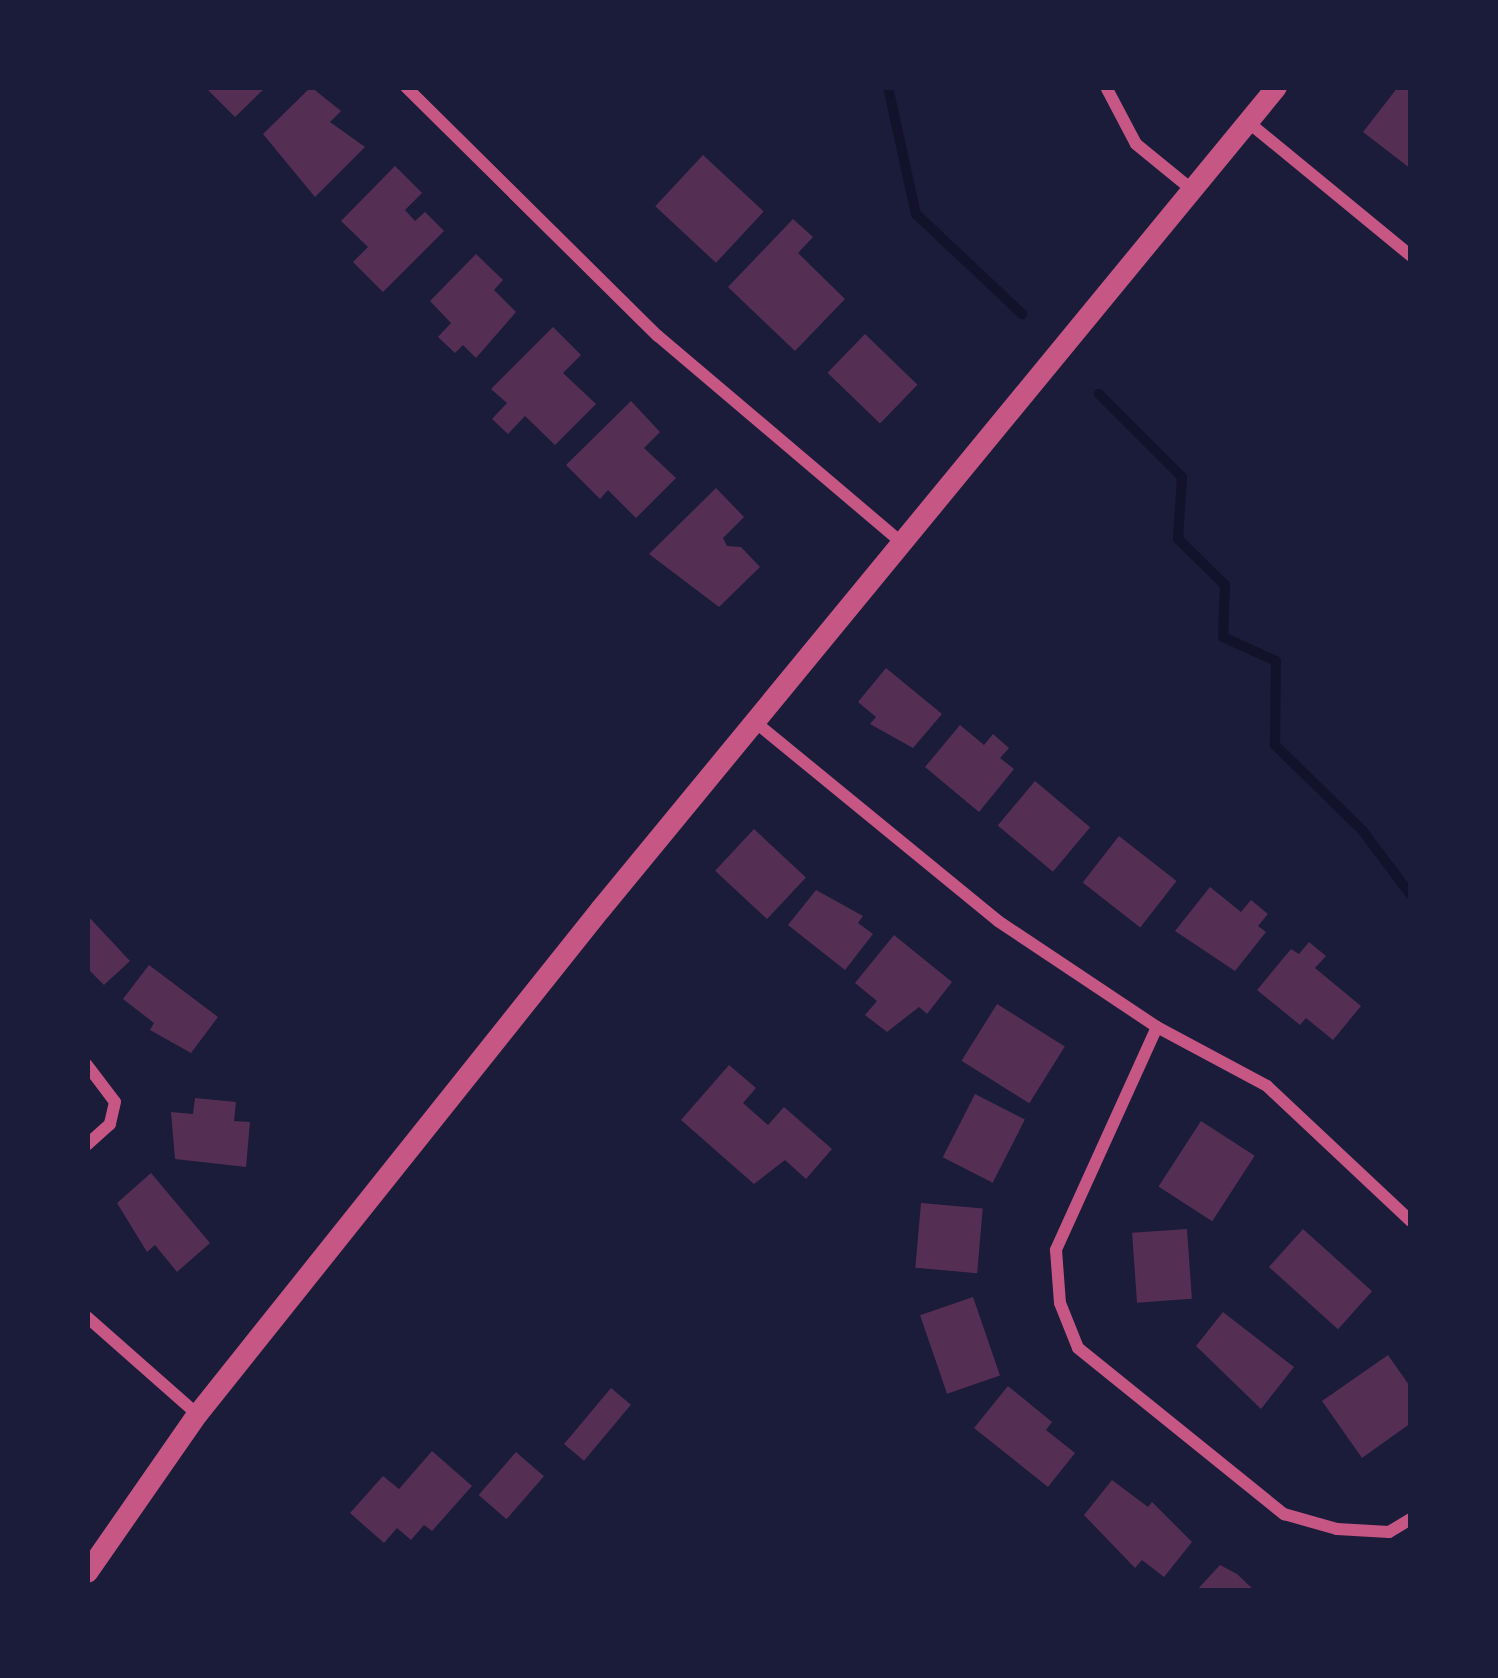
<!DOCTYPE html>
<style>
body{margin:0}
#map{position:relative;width:1498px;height:1678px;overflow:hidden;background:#1b1b3a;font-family:"PT Sans Narrow",sans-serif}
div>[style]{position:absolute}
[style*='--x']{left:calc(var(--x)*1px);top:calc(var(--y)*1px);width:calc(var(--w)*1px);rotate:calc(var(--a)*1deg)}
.stream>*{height:10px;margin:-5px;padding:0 5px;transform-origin:5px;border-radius:5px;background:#12122b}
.building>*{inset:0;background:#542f53;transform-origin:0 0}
.minor>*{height:12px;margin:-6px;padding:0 6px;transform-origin:6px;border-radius:6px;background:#c65784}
.tertiary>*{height:21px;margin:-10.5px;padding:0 10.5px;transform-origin:10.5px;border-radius:10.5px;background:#c65784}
span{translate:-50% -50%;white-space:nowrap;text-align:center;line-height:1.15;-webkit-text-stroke:12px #1b1b3a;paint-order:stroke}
.frame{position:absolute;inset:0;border:90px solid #1b1b3a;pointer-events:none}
</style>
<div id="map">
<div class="stream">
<i style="--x:888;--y:87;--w:130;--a:77.6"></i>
<i style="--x:916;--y:214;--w:146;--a:43.3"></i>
<i style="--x:1099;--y:394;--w:117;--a:45"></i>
<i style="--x:1182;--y:477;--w:62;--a:93.7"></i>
<i style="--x:1178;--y:539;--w:66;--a:44.4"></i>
<i style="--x:1225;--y:585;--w:52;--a:92.2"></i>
<i style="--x:1223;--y:637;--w:58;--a:24.4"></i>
<i style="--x:1276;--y:661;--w:84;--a:90.7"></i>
<i style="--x:1275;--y:745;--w:122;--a:44.3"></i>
<i style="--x:1362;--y:830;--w:81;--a:53"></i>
</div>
<div class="building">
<i style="clip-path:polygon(205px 87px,266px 87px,235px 117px)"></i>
<i style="clip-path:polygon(311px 87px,341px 111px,330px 122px,365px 147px,315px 197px,263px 134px)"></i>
<i style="clip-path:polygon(1398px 87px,1411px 87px,1411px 169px,1363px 132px)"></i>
<i style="left:703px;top:155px;width:83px;height:70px;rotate:43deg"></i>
<i style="clip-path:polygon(395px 166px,422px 193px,405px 210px,415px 221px,425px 212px,444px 231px,383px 292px,353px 262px,368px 247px,341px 221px)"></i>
<i style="clip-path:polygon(793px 219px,813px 237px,798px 253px,845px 299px,795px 351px,728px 287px)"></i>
<i style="clip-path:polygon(476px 254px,503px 280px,494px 290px,516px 312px,476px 358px,463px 345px,455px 353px,438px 337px,451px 323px,430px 301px)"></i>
<i style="clip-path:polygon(553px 327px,581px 355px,563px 373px,596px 404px,555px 445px,525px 416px,508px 434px,492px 419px,507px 403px,491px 389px)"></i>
<i style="left:865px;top:334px;width:73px;height:54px;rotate:44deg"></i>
<i style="clip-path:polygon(631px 401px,660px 432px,644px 448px,676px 478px,636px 518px,608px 490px,600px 499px,566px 465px)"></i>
<i style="clip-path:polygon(716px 488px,744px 517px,723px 538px,727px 546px,741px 547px,760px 567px,719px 607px,649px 554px)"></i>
<i style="clip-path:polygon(886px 668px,942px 714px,913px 748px,870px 724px,876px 717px,858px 702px)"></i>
<i style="clip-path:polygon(960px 725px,984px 745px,993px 734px,1009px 748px,1000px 758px,1014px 769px,979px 812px,925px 767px)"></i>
<i style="left:1035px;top:781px;width:72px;height:58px;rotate:40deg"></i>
<i style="left:754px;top:829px;width:71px;height:57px;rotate:43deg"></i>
<i style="left:1119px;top:836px;width:73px;height:59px;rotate:38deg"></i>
<i style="clip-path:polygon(1210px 887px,1241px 912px,1251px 900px,1268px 914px,1258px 926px,1266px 932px,1235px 971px,1175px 931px)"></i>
<i style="clip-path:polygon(816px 890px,863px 916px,858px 923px,873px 934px,845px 970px,788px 925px)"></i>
<i style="clip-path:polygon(87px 915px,130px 961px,104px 985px,87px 968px)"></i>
<i style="clip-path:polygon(894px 935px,952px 982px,927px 1014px,919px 1007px,887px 1032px,865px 1015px,877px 1001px,855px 983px)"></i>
<i style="clip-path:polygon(1309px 942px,1326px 956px,1315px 968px,1361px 1006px,1333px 1040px,1306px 1018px,1300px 1025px,1257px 990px,1291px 949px,1299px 954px)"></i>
<i style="clip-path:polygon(149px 965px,218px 1017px,191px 1053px,150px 1030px,154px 1023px,123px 999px)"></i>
<i style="left:997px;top:1004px;width:80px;height:67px;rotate:32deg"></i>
<i style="clip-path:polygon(729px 1065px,756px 1088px,743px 1103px,768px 1125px,784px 1107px,832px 1149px,806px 1179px,785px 1160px,754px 1184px,681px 1120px)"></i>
<i style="left:975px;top:1094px;width:56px;height:71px;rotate:27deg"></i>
<i style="clip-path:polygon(195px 1098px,236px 1102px,234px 1121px,250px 1122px,246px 1167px,175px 1159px,171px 1112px,193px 1114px)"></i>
<i style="left:1201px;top:1121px;width:64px;height:78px;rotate:33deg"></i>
<i style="clip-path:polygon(151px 1173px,210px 1243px,177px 1272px,155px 1245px,147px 1252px,117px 1203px)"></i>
<i style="left:921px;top:1203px;width:62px;height:65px;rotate:5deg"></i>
<i style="left:1187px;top:1229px;width:70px;height:55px;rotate:86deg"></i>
<i style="left:1303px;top:1229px;width:93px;height:51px;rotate:42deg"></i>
<i style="left:973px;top:1297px;width:83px;height:56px;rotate:71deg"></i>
<i style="clip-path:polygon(1223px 1312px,1294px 1367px,1261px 1409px,1196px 1346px)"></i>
<i style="clip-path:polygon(1388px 1355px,1411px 1388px,1411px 1423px,1362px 1458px,1322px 1401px)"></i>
<i style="clip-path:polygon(1008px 1386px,1052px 1422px,1046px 1430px,1075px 1453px,1048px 1487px,974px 1428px)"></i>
<i style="left:611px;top:1388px;width:26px;height:73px;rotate:40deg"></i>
<i style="clip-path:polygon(432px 1451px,472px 1486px,432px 1531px,424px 1525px,411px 1540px,397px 1528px,384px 1543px,350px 1513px,383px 1476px,399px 1489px)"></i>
<i style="left:516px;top:1452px;width:37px;height:57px;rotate:41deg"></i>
<i style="clip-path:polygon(1112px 1480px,1148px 1507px,1152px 1502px,1192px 1542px,1164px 1577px,1142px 1560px,1135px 1568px,1084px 1515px)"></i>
<i style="clip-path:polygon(1220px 1565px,1237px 1574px,1255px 1591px,1196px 1591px)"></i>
</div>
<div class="minor">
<i style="--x:406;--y:87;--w:354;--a:44.7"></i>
<i style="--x:658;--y:336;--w:320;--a:40.3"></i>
<i style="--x:1106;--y:87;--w:64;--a:62.2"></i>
<i style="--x:1136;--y:144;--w:70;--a:39.2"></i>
<i style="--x:1248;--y:122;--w:211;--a:39.4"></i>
<i style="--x:755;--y:722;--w:314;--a:39.3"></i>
<i style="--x:998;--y:921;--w:191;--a:33.7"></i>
<i style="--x:1157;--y:1027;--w:125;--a:28.2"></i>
<i style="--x:1267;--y:1086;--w:197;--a:43.2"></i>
<i style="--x:1157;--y:1027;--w:245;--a:114.4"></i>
<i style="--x:1056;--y:1250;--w:53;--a:85.7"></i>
<i style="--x:1060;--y:1303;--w:48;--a:68.2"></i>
<i style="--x:1078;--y:1348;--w:265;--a:38.9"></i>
<i style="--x:1284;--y:1514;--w:55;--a:15.8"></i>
<i style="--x:1337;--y:1529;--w:52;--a:3.3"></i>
<i style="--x:1389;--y:1532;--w:26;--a:-31"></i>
<i style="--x:87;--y:1065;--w:46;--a:52.9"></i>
<i style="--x:115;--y:1102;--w:23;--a:103"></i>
<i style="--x:110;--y:1124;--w:31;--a:138"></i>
<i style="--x:87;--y:1317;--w:147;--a:41.4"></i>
</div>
<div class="tertiary">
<i style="--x:87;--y:1572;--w:193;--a:-55.2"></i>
<i style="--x:197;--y:1414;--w:646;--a:-51.41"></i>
<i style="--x:600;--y:909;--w:1064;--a:-50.57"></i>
</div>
<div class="frame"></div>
</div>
